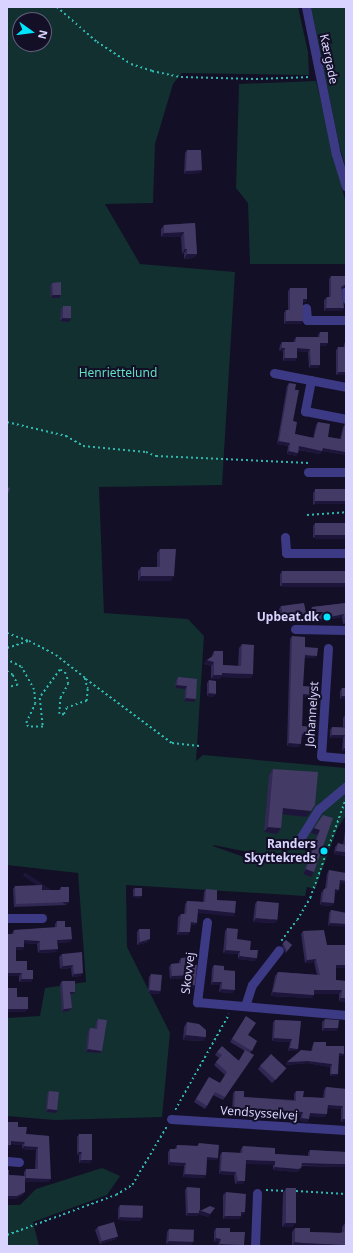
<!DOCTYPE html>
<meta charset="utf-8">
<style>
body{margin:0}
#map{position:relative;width:353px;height:1253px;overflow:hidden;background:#130f26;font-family:"Noto Sans",sans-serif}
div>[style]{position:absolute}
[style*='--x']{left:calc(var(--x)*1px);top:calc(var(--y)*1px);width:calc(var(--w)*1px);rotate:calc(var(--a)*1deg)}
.green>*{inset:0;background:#12302f}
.path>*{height:1.5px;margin-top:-0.75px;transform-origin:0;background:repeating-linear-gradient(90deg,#2fb8b0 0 2px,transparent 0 5px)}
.minor>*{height:9px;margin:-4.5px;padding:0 4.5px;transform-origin:4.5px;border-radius:4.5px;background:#3d3a85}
.wall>*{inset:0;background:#312854}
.shaded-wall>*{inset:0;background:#1d163a;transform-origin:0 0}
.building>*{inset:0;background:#433a66;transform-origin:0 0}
.dots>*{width:11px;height:11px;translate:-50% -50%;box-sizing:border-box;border:2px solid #130f26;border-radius:50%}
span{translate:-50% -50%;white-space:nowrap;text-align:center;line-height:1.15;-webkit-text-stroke:4px #130f26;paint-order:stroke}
.street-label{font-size:12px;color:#d9d4ff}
.park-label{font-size:12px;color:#5fe0c0}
.poi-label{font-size:12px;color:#d9d4ff;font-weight:700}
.right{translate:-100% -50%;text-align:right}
.frame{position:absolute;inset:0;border:8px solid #d9d4ff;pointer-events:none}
.north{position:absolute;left:12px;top:12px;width:40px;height:40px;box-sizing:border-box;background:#130f26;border:1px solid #625e7d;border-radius:50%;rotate:104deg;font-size:11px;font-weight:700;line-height:16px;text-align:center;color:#d9d4ff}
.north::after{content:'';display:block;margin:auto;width:14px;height:18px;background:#00e5ff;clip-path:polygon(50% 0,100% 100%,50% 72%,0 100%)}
</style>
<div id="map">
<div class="green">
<i style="clip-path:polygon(evenodd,7px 7px,298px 7px,308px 52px,309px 75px,182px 73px,173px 84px,155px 144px,153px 203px,105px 204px,140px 264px,235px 272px,222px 485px,99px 487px,104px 613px,188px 619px,204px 636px,196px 761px,203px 755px,346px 768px,346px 815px,337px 829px,315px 889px,307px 887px,305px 896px,126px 885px,127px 947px,170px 1033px,162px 1117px,55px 1120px,7px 1116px,7px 1018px,40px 1016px,45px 988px,86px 982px,78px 873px,7px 865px,7px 7px,20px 20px,44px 20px,44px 44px,20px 44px,20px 20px,7px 7px,213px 845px,259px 854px,258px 862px,213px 846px,213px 845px)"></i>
<i style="clip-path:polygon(311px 7px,346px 7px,346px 169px,339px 144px)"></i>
<i style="clip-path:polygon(316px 81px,346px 204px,346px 264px,250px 264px,248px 203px,236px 188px,239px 84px)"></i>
<i style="clip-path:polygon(102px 1168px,120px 1176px,107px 1195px,33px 1222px,39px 1246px,7px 1246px,7px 1205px,20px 1205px,36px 1189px)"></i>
</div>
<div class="path">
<i style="--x:57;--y:7;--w:53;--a:41.2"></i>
<i style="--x:97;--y:42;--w:40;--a:32.9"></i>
<i style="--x:131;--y:64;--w:22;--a:18"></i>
<i style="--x:152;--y:71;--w:30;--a:12"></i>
<i style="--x:181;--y:77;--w:75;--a:1.5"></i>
<i style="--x:256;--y:79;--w:55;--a:-2.1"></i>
<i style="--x:7;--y:422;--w:61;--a:13.3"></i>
<i style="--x:66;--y:436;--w:20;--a:30"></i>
<i style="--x:83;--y:446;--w:63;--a:5.4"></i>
<i style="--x:146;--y:452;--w:11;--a:22"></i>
<i style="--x:156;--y:456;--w:153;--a:2.6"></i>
<i style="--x:307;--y:515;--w:39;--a:-4"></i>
<i style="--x:7;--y:633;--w:23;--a:20"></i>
<i style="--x:7;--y:648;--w:23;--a:-18"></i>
<i style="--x:29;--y:641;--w:30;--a:27"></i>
<i style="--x:56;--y:655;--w:37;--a:38"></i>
<i style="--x:85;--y:678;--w:11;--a:75"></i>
<i style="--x:88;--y:689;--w:12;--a:95"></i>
<i style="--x:87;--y:701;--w:21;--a:161"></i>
<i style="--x:67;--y:708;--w:8;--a:113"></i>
<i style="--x:64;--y:715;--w:5;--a:-169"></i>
<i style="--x:59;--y:714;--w:16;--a:-86"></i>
<i style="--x:60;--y:698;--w:16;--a:-60"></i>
<i style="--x:68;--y:684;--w:10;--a:-101"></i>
<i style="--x:66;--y:674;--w:7;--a:-146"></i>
<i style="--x:60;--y:670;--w:34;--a:126"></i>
<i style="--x:40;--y:698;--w:29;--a:84"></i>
<i style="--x:43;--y:727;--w:15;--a:180"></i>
<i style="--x:28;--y:727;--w:4;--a:-117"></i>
<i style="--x:26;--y:723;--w:21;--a:-65"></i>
<i style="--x:35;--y:704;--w:14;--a:-94"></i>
<i style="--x:34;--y:690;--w:26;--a:-119"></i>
<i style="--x:21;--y:667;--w:16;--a:-153"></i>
<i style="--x:7;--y:671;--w:7;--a:34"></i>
<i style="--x:13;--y:675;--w:11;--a:63"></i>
<i style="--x:18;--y:685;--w:11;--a:165"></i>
<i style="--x:86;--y:679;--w:107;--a:36.7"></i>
<i style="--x:172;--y:743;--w:30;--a:6"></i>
<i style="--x:7;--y:712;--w:2;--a:90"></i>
<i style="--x:281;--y:941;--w:26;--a:-53"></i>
<i style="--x:297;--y:920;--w:26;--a:-59"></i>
<i style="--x:310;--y:898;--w:106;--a:-70.2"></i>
<i style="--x:175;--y:1110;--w:110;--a:-60.6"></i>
<i style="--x:266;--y:1190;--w:20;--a:3"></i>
<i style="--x:296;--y:1191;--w:50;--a:3.4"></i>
<i style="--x:7;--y:1235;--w:116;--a:-20.2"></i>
<i style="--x:116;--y:1195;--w:19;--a:-32"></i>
<i style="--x:132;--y:1185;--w:69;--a:-59.3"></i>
</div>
<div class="minor">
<i style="--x:306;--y:7;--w:150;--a:78.5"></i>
<i style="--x:336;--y:154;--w:34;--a:73"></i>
<i style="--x:345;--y:292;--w:7;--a:82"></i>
<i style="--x:306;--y:308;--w:12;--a:85"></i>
<i style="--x:307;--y:320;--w:39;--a:0"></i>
<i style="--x:274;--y:373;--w:73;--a:11"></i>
<i style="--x:311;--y:380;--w:32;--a:101"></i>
<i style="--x:305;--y:411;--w:42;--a:11"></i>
<i style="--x:308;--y:472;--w:38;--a:0"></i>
<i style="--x:285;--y:537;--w:16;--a:86"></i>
<i style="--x:286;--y:553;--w:60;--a:0"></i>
<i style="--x:295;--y:629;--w:51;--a:1.1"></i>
<i style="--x:328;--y:648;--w:108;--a:93.7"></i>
<i style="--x:321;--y:756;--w:25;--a:5"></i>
<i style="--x:298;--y:842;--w:39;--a:-58"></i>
<i style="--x:319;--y:809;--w:35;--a:-40"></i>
<i style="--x:7;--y:918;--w:35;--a:0"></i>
<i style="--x:207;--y:922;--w:81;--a:97.1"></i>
<i style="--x:197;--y:1002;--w:150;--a:5"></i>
<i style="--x:245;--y:1006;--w:22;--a:-72"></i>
<i style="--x:252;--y:985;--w:44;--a:-52.4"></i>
<i style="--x:171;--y:1119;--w:175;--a:3.6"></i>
<i style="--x:7;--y:1161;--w:12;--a:5"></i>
<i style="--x:255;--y:1246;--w:53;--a:-87.8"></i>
</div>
<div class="wall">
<i style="clip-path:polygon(187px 150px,202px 170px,200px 173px,184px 174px,185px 153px)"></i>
<i style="clip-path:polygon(195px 223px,197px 254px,193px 258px,184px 259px,184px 253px,182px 254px,181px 237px,161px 237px,161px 229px,164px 225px)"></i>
<i style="clip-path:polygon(331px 276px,345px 286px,342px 289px,344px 308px,341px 311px,324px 311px,324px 300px,327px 297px,329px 297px,329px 279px)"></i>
<i style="clip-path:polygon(52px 283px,61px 295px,59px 298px,51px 298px,50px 286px)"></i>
<i style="clip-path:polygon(290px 288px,307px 299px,305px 302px,303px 302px,303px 321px,301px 324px,284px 324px,284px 313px,286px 310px,288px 310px,288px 291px)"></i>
<i style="clip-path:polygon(63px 306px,69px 322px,60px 321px,61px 309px)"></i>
<i style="clip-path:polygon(320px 332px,326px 346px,320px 346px,320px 365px,318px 368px,309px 368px,308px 352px,297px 351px,295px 361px,283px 361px,283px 351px,279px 351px,280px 345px,282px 342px,294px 342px,294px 340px,296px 337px,318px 337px,318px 335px)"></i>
<i style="clip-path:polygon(346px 341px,346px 375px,336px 375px,336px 350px,338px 347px,344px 347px,344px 344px)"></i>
<i style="clip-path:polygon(289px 383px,295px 390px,293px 421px,295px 434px,313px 438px,316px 425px,318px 422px,328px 437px,340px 439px,343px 427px,345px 424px,346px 424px,346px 455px,322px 451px,320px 454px,299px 450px,296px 456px,287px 454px,288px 446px,277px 444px,287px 386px)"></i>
<i style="clip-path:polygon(346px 489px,313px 505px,313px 493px,315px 490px)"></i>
<i style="clip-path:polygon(315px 523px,346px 523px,313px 538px,313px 526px)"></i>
<i style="clip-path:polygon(160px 549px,171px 581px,138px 581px,138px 571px,141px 567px,157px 567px,157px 553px)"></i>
<i style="clip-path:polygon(282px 571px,346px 571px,346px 586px,280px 586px,280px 574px)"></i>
<i style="clip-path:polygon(346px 603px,346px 623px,343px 624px,342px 617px,313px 623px,310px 611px,312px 607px)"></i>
<i style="clip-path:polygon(281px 606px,304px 616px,282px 623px,279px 609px)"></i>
<i style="clip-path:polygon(292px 636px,305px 647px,315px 658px,304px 658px,303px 686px,316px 695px,314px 698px,303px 697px,302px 726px,312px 737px,301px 737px,299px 747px,287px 746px,290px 639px)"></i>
<i style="clip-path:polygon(242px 644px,253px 674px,251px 678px,221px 677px,220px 679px,211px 679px,211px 666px,204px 664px,207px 660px,212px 657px,212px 655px,214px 651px,223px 665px,238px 666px,239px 648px)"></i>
<i style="clip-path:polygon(178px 677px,197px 679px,194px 702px,184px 701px,185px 689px,175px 688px,176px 680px)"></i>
<i style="clip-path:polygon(209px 680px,214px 697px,207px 696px,207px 683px)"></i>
<i style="clip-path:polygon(342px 688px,346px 688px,346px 699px,340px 699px,340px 691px)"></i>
<i style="clip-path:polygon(345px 715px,346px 751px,342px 751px,343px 738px,330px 738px,330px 730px,332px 727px,343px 727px,343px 718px)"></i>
<i style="clip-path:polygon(273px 769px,307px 817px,282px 814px,281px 828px,277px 834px,264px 832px,269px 775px)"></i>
<i style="clip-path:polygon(323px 815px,311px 877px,303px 874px,317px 835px,311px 833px)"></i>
<i style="clip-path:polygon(346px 830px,346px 856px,334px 854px,335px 847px,338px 843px,343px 845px,345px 831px)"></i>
<i style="clip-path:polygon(329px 870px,339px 884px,336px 893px,335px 893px,334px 903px,331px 906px,320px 905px,321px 893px,324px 889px,325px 889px,327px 874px)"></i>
<i style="clip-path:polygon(15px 886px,42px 890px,59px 890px,61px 887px,67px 905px,14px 907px,13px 889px)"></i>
<i style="clip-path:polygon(135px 888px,140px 898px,133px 897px,133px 889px)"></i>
<i style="clip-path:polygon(206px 889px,233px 916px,198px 912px,195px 925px,191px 925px,188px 935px,177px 935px,178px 917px,181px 914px,184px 914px,185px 904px,187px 901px,203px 902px,204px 892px)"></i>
<i style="clip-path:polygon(257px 901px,275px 923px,253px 922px,255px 904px)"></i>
<i style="clip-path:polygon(331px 910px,346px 913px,328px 926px,329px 913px)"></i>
<i style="clip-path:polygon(57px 921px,65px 927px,72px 939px,70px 942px,57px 943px,58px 949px,56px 952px,38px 953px,37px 944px,24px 943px,24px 947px,22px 950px,16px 950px,16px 961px,27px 970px,31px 982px,19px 982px,19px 976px,7px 976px,7px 934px,12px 934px,12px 933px,14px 930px,55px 928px,55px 924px)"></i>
<i style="clip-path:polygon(227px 928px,237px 939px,250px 950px,257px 958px,255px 961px,238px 959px,238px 954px,223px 953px,225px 931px)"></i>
<i style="clip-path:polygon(139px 929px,148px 942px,137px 945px,137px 932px)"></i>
<i style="clip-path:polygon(303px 931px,327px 945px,345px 945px,345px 943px,346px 941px,346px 968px,336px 968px,336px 980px,346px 981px,346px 1002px,339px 1001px,339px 994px,314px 994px,312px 998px,271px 996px,275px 976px,278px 972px,317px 975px,314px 962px,305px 963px,301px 934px)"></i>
<i style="clip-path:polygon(286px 940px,292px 945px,286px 953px,282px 945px)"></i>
<i style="clip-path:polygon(62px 954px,83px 973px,80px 976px,72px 977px,71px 968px,60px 969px,59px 957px)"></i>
<i style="clip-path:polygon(181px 958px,190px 964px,195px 985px,193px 988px,186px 988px,187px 978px,170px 979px,169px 967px,171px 964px,179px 963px,179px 961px)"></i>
<i style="clip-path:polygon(214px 965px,224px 970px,233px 993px,219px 992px,220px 985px,211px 985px,212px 968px)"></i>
<i style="clip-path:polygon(151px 974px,159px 994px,148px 993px,149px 977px)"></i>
<i style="clip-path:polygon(62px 981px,75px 992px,73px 994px,71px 995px,72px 1008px,69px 1011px,62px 1012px,60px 984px)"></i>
<i style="clip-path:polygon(246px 1016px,248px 1035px,257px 1041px,250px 1053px,254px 1055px,223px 1100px,213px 1095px,205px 1109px,194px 1102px,209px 1077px,220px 1083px,225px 1075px,214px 1065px,219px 1058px,215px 1055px,217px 1052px,239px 1060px,245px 1051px,230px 1042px)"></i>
<i style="clip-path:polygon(98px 1019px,102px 1051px,100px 1053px,86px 1052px,88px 1031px,90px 1028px,95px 1028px,96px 1022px)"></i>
<i style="clip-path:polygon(325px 1019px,338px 1028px,336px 1031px,322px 1031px,322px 1022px)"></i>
<i style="clip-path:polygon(275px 1020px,301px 1021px,298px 1049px,296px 1051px,288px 1051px,290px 1042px,272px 1041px,273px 1022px)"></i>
<i style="clip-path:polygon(187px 1022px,206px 1037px,203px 1041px,183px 1040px,184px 1027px)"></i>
<i style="clip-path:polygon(314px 1042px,344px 1054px,343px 1056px,339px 1056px,337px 1076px,330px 1076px,330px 1067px,307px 1063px,286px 1065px,287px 1062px,311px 1051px,313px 1044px)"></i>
<i style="clip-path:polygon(260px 1066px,286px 1068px,284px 1071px,272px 1083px,258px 1069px)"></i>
<i style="clip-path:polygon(326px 1087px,346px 1089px,346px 1122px,341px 1122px,341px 1109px,327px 1108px,325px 1117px,309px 1116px,309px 1119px,307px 1122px,300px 1121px,301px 1115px,232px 1110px,233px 1093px,235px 1091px,244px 1097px,294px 1100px,294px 1094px,296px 1091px,303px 1097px,323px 1098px,324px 1090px)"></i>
<i style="clip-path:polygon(49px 1091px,58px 1110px,56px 1113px,46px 1112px,47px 1095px)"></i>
<i style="clip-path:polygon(7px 1122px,18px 1127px,26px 1134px,49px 1136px,49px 1182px,25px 1182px,23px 1195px,15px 1199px,9px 1175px,24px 1176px,24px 1172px,26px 1169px,35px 1169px,36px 1150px,22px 1149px,22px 1145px,11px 1144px,9px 1148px,7px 1148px)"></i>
<i style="clip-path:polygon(79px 1134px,90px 1163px,79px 1163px,79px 1155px,77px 1155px,77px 1137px)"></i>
<i style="clip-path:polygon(199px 1143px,218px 1158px,216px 1160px,207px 1160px,206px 1175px,204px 1178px,183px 1177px,184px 1166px,168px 1165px,168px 1152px,170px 1149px,175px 1149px,177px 1145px,197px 1146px)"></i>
<i style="clip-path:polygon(243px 1146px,275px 1154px,308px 1156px,308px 1153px,310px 1150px,346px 1152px,346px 1166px,338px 1167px,302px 1166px,299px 1171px,296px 1172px,273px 1170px,273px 1164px,246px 1163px,243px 1184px,235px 1184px,234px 1175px,219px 1174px,220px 1155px,222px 1152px,240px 1153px,241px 1149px)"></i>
<i style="clip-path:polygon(187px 1187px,200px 1211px,215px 1208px,208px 1217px,198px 1214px,197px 1216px,186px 1216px,185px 1190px)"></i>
<i style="clip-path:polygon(286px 1188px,295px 1223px,292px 1227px,282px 1227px,283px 1193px)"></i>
<i style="clip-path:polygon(226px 1192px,243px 1215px,241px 1215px,241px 1216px,239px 1219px,223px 1219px,223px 1195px)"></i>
<i style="clip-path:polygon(120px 1205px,140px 1221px,118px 1220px,118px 1208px)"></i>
<i style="clip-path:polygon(345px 1223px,345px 1246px,292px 1246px,292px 1232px,295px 1228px,310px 1232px,340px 1233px,342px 1232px,342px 1227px)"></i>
<i style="clip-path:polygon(98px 1227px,116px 1239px,100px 1244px,95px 1230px)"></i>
<i style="clip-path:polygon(216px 1228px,230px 1232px,243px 1246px,218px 1246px,219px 1242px,214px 1242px,214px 1231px)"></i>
<i style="clip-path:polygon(169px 1229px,193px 1242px,191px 1245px,166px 1244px,167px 1232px)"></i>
</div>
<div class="shaded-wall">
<i style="clip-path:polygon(202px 170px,200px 173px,184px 174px,186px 171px)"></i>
<i style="clip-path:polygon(184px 232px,181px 237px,161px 237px,164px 233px)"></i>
<i style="clip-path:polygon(185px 249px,187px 249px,184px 253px,182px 254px)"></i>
<i style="clip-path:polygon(187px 254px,197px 254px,193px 258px,184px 259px)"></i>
<i style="clip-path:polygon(346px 284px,345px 286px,339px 290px,341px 287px)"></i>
<i style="clip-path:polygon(53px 295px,61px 295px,59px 298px,51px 298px)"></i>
<i style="clip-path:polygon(303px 299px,307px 299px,305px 302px,301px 302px)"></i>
<i style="clip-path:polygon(326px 308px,344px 308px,341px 311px,324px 311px)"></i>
<i style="clip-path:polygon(63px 318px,71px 319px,69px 322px,60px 321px)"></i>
<i style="clip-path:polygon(286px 321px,303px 321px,301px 324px,284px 324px)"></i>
<i style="clip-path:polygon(320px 343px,328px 343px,326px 346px,318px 346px)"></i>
<i style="clip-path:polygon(282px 348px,285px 348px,283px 351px,279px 351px)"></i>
<i style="clip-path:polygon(297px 348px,310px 349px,308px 352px,295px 351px)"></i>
<i style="clip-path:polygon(285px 358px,297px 358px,295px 361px,283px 361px)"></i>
<i style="clip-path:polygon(311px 365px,320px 365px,318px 368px,309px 368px)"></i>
<i style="clip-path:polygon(339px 372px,346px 372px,346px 375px,336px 375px)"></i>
<i style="clip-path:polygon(279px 441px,290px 443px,288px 446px,277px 444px)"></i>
<i style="clip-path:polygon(299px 446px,323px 448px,346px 452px,346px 455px,322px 451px,320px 454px,297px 449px)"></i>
<i style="clip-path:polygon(289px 451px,298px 453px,296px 456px,287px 454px)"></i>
<i style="left:346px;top:501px;width:3px;height:31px;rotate:90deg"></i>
<i style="left:315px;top:535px;width:31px;height:4px"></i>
<i style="clip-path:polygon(141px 576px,174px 576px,171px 581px,138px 581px)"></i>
<i style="left:282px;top:583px;width:64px;height:4px"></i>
<i style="clip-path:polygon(306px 613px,304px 616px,282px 623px,284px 620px)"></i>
<i style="clip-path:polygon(344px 614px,342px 617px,313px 623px,315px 620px)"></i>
<i style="clip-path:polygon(305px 655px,317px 656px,315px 658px,303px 658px)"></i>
<i style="clip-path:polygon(207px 660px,214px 662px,211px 666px,204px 664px)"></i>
<i style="clip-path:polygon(222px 673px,253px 674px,251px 678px,221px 677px,220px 679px,211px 679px,214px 675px)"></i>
<i style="clip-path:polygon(177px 685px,187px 686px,185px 689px,175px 688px)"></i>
<i style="clip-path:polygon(209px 693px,216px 694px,214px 697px,207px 696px)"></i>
<i style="clip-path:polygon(303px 694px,316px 695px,314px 698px,301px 697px)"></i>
<i style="clip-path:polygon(342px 696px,346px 696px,346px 699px,340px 699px)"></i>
<i style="clip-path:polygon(186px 698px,196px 699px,194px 702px,184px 701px)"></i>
<i style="clip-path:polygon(302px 734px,314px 734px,312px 737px,300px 737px)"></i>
<i style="clip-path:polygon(332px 735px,345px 735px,343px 738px,330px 738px)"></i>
<i style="clip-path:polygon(289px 743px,301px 744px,299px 747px,287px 746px)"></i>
<i style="clip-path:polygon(344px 748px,346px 748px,346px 751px,342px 751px)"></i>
<i style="clip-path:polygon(283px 808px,311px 811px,307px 817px,279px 814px)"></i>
<i style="clip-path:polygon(268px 827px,281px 828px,277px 834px,264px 832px)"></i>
<i style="clip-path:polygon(314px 828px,320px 830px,317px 835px,311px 833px)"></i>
<i style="clip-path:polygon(336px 851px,346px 852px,346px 856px,334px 854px)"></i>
<i style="clip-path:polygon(306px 869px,314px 872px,311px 877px,303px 874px)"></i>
<i style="clip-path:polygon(340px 880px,346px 881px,346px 884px,337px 883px)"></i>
<i style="clip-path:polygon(335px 889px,339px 890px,336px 893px,333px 893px)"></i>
<i style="clip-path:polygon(134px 896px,142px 896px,140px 898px,133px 897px)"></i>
<i style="left:69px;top:902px;width:4px;height:53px;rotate:124deg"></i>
<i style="clip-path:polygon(322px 902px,334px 903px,331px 906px,320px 905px)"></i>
<i style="left:198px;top:909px;width:37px;height:4px;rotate:6deg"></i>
<i style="clip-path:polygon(256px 918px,278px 920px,275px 923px,253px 922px)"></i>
<i style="clip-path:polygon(191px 922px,197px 923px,195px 925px,189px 925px)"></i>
<i style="clip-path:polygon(330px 923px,346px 924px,346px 927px,328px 926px)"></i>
<i style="clip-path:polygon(179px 932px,190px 932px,188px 935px,177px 935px)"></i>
<i style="clip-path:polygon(72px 939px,70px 942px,55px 943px,57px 940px)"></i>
<i style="clip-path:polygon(150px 939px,148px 942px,137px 945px,140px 942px)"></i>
<i style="clip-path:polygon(24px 940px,40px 941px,37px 944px,22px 943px)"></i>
<i style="clip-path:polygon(16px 947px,24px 947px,22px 950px,14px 950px)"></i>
<i style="clip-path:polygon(58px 949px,56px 952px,38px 953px,40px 950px)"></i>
<i style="clip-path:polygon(226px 950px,240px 951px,238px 954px,223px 953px)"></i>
<i style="clip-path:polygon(240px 956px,257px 958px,255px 961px,238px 959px)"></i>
<i style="clip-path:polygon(316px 959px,314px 962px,305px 963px,307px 960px)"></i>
<i style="clip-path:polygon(73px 965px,71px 968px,60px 969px,63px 966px)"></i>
<i style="clip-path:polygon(336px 965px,346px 965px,346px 968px,333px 968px)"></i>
<i style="clip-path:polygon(7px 973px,22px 973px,19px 976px,7px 976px)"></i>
<i style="clip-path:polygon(83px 973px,80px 976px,72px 977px,74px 974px)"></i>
<i style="clip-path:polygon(189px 975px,187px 978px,170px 979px,172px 976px)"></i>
<i style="clip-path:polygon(22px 979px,33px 979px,31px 982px,19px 982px)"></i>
<i style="clip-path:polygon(213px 982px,222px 982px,220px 985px,211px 985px)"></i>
<i style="clip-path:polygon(188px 985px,195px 985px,193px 988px,186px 988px)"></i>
<i style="clip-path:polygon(222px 989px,235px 990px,233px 993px,219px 992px)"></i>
<i style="clip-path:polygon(150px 990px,161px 991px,159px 994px,148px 993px)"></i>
<i style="clip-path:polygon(314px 990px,342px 990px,339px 994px,312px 994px)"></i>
<i style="clip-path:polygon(70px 992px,75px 992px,73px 994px,68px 995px)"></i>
<i style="clip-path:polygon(273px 992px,314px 995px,312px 998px,271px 996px)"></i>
<i style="clip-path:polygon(341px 998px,346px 998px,346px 1002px,339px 1001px)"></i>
<i style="clip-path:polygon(72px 1008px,69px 1011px,62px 1012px,64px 1009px)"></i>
<i style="clip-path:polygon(7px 1009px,28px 1009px,25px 1012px,7px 1012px)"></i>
<i style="clip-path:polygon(324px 1028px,338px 1028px,336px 1031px,322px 1031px)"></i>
<i style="clip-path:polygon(186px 1035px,206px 1037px,203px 1041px,183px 1040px)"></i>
<i style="clip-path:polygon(274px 1038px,292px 1039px,290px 1042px,272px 1041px)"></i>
<i style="clip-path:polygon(290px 1048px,298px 1049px,296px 1051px,288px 1051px)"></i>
<i style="clip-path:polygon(88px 1049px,102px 1051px,100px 1053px,86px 1052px)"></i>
<i style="clip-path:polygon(339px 1053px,344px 1054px,343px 1056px,338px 1056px)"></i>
<i style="clip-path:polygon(308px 1061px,332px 1064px,330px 1067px,307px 1063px,286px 1065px,287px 1062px)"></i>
<i style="clip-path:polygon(331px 1074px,338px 1074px,337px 1076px,330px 1076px)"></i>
<i style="clip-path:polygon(328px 1105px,343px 1106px,341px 1109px,325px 1108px)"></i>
<i style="clip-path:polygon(234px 1108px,303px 1112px,301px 1115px,232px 1110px)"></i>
<i style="clip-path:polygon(48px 1109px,58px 1110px,56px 1113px,46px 1112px)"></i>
<i style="clip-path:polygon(310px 1113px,327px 1114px,325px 1117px,308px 1116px)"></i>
<i style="clip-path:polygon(302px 1118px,309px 1119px,307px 1122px,300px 1121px)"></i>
<i style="clip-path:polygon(343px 1119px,346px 1119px,346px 1122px,341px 1122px)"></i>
<i style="clip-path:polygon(11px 1141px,25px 1142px,22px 1145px,9px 1144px)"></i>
<i style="clip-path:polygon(7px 1145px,11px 1145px,9px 1148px,7px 1148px)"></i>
<i style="clip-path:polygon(24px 1146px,38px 1147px,36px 1150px,22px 1149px)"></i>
<i style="clip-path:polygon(79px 1152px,82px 1152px,79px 1155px,77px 1155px)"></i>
<i style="clip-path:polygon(207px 1157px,218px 1158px,216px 1160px,205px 1160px)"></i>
<i style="clip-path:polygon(81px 1160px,92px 1160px,90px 1163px,79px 1163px)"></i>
<i style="left:246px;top:1160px;width:29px;height:4px;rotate:2deg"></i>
<i style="clip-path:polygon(170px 1162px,186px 1163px,184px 1166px,168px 1165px)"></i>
<i style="clip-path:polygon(302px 1163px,346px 1164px,346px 1166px,338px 1167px,300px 1165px)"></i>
<i style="clip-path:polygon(275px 1167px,301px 1168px,299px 1171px,296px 1172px,273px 1170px)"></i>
<i style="clip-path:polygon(221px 1171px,236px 1172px,234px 1175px,219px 1174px)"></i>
<i style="clip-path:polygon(185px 1174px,206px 1175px,204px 1178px,183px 1177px)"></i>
<i style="clip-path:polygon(26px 1178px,51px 1179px,49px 1182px,24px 1182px)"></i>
<i style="clip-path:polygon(238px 1181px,245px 1181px,243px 1184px,235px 1184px)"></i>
<i style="clip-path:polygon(25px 1192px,23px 1195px,15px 1199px,7px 1199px,7px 1196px)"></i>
<i style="clip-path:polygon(215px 1208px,208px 1217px,198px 1214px,197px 1216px,186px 1216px,188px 1213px,199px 1210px)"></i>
<i style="clip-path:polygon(241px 1212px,245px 1212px,243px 1215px,239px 1215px)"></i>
<i style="clip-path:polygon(225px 1216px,241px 1216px,239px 1219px,223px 1219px)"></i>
<i style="clip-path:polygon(120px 1217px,143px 1218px,140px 1221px,118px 1220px)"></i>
<i style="clip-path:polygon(285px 1223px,295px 1223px,292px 1227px,282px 1227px)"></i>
<i style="clip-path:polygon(118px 1236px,116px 1239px,100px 1244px,102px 1241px)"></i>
<i style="clip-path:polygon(216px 1238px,221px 1239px,219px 1242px,214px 1242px)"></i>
<i style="clip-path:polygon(169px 1241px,193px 1242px,191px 1245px,166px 1244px)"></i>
<i style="clip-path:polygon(295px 1242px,346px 1245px,345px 1246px,292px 1246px)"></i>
<i style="clip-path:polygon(220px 1244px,244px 1245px,243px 1246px,219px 1246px)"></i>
</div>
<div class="building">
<i style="clip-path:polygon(187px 150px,201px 150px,202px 170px,186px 171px)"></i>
<i style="clip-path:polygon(195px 223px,197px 254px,187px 254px,187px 249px,185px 249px,184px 232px,164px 233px,164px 225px)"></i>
<i style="clip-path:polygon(331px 276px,346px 276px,346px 284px,341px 287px,344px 308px,326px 308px,327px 297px,331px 297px)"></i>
<i style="clip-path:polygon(61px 282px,61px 295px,53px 295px,52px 283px)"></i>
<i style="clip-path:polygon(290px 288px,307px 288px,307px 299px,303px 299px,303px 321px,286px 321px,286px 310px,290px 310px)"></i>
<i style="left:63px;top:306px;width:8px;height:12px"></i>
<i style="clip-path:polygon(320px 332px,328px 332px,328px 343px,320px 343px,320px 365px,311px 365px,310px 349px,297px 348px,297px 358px,285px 358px,285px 348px,282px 348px,282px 342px,296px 342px,296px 337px,320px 337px)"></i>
<i style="left:338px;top:347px;width:8px;height:25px"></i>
<i style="clip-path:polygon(289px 383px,296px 384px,295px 390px,299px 390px,293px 421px,297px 422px,295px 434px,314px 438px,318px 422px,330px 424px,328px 437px,341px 439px,345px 424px,346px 424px,346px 452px,323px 448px,322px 451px,299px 446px,298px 453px,289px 451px,290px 443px,279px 441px)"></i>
<i style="clip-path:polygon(7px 487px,10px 488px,7px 497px)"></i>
<i style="left:346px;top:489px;width:12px;height:31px;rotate:90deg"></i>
<i style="left:315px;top:523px;width:31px;height:12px"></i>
<i style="clip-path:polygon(160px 549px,176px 549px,174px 576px,141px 576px,141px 567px,160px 567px)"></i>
<i style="left:282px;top:571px;width:64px;height:12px"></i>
<i style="clip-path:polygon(304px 603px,306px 613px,284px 620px,281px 606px)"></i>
<i style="clip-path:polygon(346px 603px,346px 621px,344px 614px,315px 620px,312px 607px)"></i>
<i style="clip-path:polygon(292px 636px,305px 637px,305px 647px,318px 648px,317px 656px,305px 655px,303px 686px,316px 687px,316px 695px,303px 694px,302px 726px,314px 727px,314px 734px,302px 734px,301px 744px,289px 743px)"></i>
<i style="clip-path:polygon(242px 644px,254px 645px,253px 674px,222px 673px,222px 675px,214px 675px,214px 662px,207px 660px,214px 655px,214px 651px,223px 651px,223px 665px,241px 666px)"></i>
<i style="clip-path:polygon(178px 677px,197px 679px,196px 699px,186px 698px,187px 686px,177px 685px)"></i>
<i style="clip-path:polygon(209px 680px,216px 681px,216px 694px,209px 693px)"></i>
<i style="left:342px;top:688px;width:4px;height:8px"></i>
<i style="clip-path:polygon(345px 715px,346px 715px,346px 748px,344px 748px,345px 735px,332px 735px,332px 727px,345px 728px)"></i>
<i style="clip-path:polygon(273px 769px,318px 772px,315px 805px,311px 811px,283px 808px,281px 828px,268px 827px)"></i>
<i style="clip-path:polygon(323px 815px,333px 818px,314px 872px,306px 869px,320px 830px,314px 828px)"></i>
<i style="clip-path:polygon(346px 838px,346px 852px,336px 851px,338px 843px,345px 845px)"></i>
<i style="clip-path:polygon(329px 870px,346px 873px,346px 881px,340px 880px,339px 890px,335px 889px,334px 903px,322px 902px,324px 889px,327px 888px)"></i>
<i style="clip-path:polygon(42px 885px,42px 890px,61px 890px,61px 887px,69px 887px,69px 902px,16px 904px,15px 886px)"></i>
<i style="left:135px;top:888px;width:7px;height:8px"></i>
<i style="clip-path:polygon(206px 889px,217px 890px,217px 900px,236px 901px,235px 913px,198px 909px,197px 923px,191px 922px,190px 932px,179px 932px,181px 914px,186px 914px,187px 901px,205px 902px)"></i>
<i style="left:257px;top:901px;width:22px;height:17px;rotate:5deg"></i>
<i style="clip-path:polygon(331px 910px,346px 913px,346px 924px,330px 923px)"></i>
<i style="clip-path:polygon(57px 921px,65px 921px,65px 927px,71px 927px,72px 939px,57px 940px,58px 949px,40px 950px,40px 941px,24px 940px,24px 947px,16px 947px,16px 961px,27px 961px,27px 970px,33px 970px,33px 979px,22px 979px,22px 973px,7px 973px,7px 934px,14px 934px,14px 930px,57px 927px)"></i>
<i style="clip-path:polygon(227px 928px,238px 929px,237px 939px,251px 941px,250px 950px,258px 950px,257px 958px,240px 956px,240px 951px,226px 950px)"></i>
<i style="clip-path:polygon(139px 929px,150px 929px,150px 939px,140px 942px)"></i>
<i style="clip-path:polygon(324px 930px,327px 945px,346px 945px,346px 965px,336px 965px,336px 980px,346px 981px,346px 998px,341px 998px,342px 990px,314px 990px,314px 995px,273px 992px,278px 972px,320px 975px,316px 959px,307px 960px,303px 931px)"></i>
<i style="clip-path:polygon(286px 940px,292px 945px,287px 951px,283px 943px)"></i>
<i style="clip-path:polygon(82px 952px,83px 973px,74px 974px,73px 965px,63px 966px,62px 954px)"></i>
<i style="clip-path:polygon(190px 957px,190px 964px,197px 965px,195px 985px,188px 985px,189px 975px,172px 976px,171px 964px,181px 963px,181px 958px)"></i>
<i style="clip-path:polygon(214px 965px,224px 966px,224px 970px,235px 971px,235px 990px,222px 989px,222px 982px,213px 982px)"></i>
<i style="left:151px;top:974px;width:11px;height:16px;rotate:5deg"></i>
<i style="clip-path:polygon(62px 981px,75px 981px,75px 992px,70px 992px,72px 1008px,64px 1009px)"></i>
<i style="clip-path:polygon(7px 988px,17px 988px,17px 997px,28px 997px,28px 1009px,7px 1009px)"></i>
<i style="clip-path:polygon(246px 1016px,256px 1023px,248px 1035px,257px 1041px,252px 1051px,232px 1039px)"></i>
<i style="clip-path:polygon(98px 1019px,107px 1020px,102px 1051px,88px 1049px,90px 1028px,97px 1029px)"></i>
<i style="clip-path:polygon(325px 1019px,339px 1020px,338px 1028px,324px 1028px)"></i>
<i style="clip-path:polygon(275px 1020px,301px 1021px,298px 1049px,290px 1048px,292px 1039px,274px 1038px)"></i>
<i style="clip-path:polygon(187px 1022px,199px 1024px,206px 1030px,206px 1037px,186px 1035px)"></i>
<i style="clip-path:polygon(314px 1042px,326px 1042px,326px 1046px,344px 1046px,344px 1054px,339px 1053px,338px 1074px,331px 1074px,332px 1064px,308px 1061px,287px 1062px,301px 1050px,312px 1051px)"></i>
<i style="clip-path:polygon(222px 1046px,239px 1061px,245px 1050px,254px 1055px,225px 1097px,215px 1092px,207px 1106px,196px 1099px,209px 1077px,220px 1083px,227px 1072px,216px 1062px,222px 1055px,217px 1052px)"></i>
<i style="left:271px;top:1054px;width:21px;height:16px;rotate:43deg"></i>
<i style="clip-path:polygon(326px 1087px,346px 1089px,346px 1119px,343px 1119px,343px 1106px,328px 1105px,327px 1114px,310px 1113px,309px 1119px,302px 1118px,303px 1112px,234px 1108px,235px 1091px,244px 1091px,244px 1097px,296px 1101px,296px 1091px,304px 1091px,303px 1097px,325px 1098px)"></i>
<i style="left:49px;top:1091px;width:10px;height:18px;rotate:6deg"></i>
<i style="clip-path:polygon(7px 1122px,18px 1122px,18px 1127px,27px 1127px,26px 1134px,49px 1136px,51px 1179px,26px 1178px,26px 1169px,38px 1169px,38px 1147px,24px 1146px,25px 1142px,11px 1141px,11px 1145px,7px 1145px)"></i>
<i style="clip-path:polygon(79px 1134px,92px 1134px,92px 1160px,81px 1160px,82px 1152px,79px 1152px)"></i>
<i style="clip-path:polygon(199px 1143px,219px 1145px,218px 1158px,207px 1157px,206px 1175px,185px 1174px,186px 1163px,170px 1162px,170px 1149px,177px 1149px,177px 1145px,198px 1146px)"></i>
<i style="clip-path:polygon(243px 1146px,275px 1148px,275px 1154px,310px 1156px,310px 1150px,346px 1152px,346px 1164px,340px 1164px,302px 1163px,301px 1168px,298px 1169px,275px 1167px,275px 1161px,246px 1160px,245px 1181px,238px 1181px,236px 1172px,221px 1171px,222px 1152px,242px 1153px)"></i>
<i style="clip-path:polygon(7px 1170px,9px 1170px,9px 1175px,25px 1176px,25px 1192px,17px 1196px,7px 1196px)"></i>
<i style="clip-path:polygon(187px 1187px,200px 1188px,200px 1211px,210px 1206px,215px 1208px,210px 1214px,199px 1210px,199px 1213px,188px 1213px)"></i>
<i style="left:286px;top:1188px;width:10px;height:35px"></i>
<i style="clip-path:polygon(226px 1192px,246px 1194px,245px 1212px,241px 1212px,241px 1216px,225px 1216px)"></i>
<i style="left:120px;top:1205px;width:23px;height:12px;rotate:2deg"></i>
<i style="left:114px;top:1222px;width:15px;height:17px;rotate:74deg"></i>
<i style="clip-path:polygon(345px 1223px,346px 1223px,346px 1245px,303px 1243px,295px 1242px,295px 1228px,310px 1228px,310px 1232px,340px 1233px,344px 1232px)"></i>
<i style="clip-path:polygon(216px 1228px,230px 1228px,230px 1232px,245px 1232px,244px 1245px,220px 1244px,221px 1239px,216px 1238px)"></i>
<i style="left:169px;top:1229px;width:25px;height:12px;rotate:2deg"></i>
</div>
<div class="dots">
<i style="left:327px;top:617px;background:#00e5ff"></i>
<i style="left:324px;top:851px;background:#00e5ff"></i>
</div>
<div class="street-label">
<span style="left:329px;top:59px;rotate:78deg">Kærgade</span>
<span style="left:312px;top:714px;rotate:-86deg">Johannelyst</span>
<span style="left:188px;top:973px;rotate:-83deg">Skovvej</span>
<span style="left:259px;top:1113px;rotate:4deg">Vendsysselvej</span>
</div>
<div class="park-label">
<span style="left:118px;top:373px">Henriettelund</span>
</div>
<div class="poi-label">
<span class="right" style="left:319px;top:617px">Upbeat.dk</span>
<span class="right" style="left:316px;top:851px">Randers<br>Skyttekreds</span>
</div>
<div class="frame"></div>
<div class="north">N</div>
</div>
